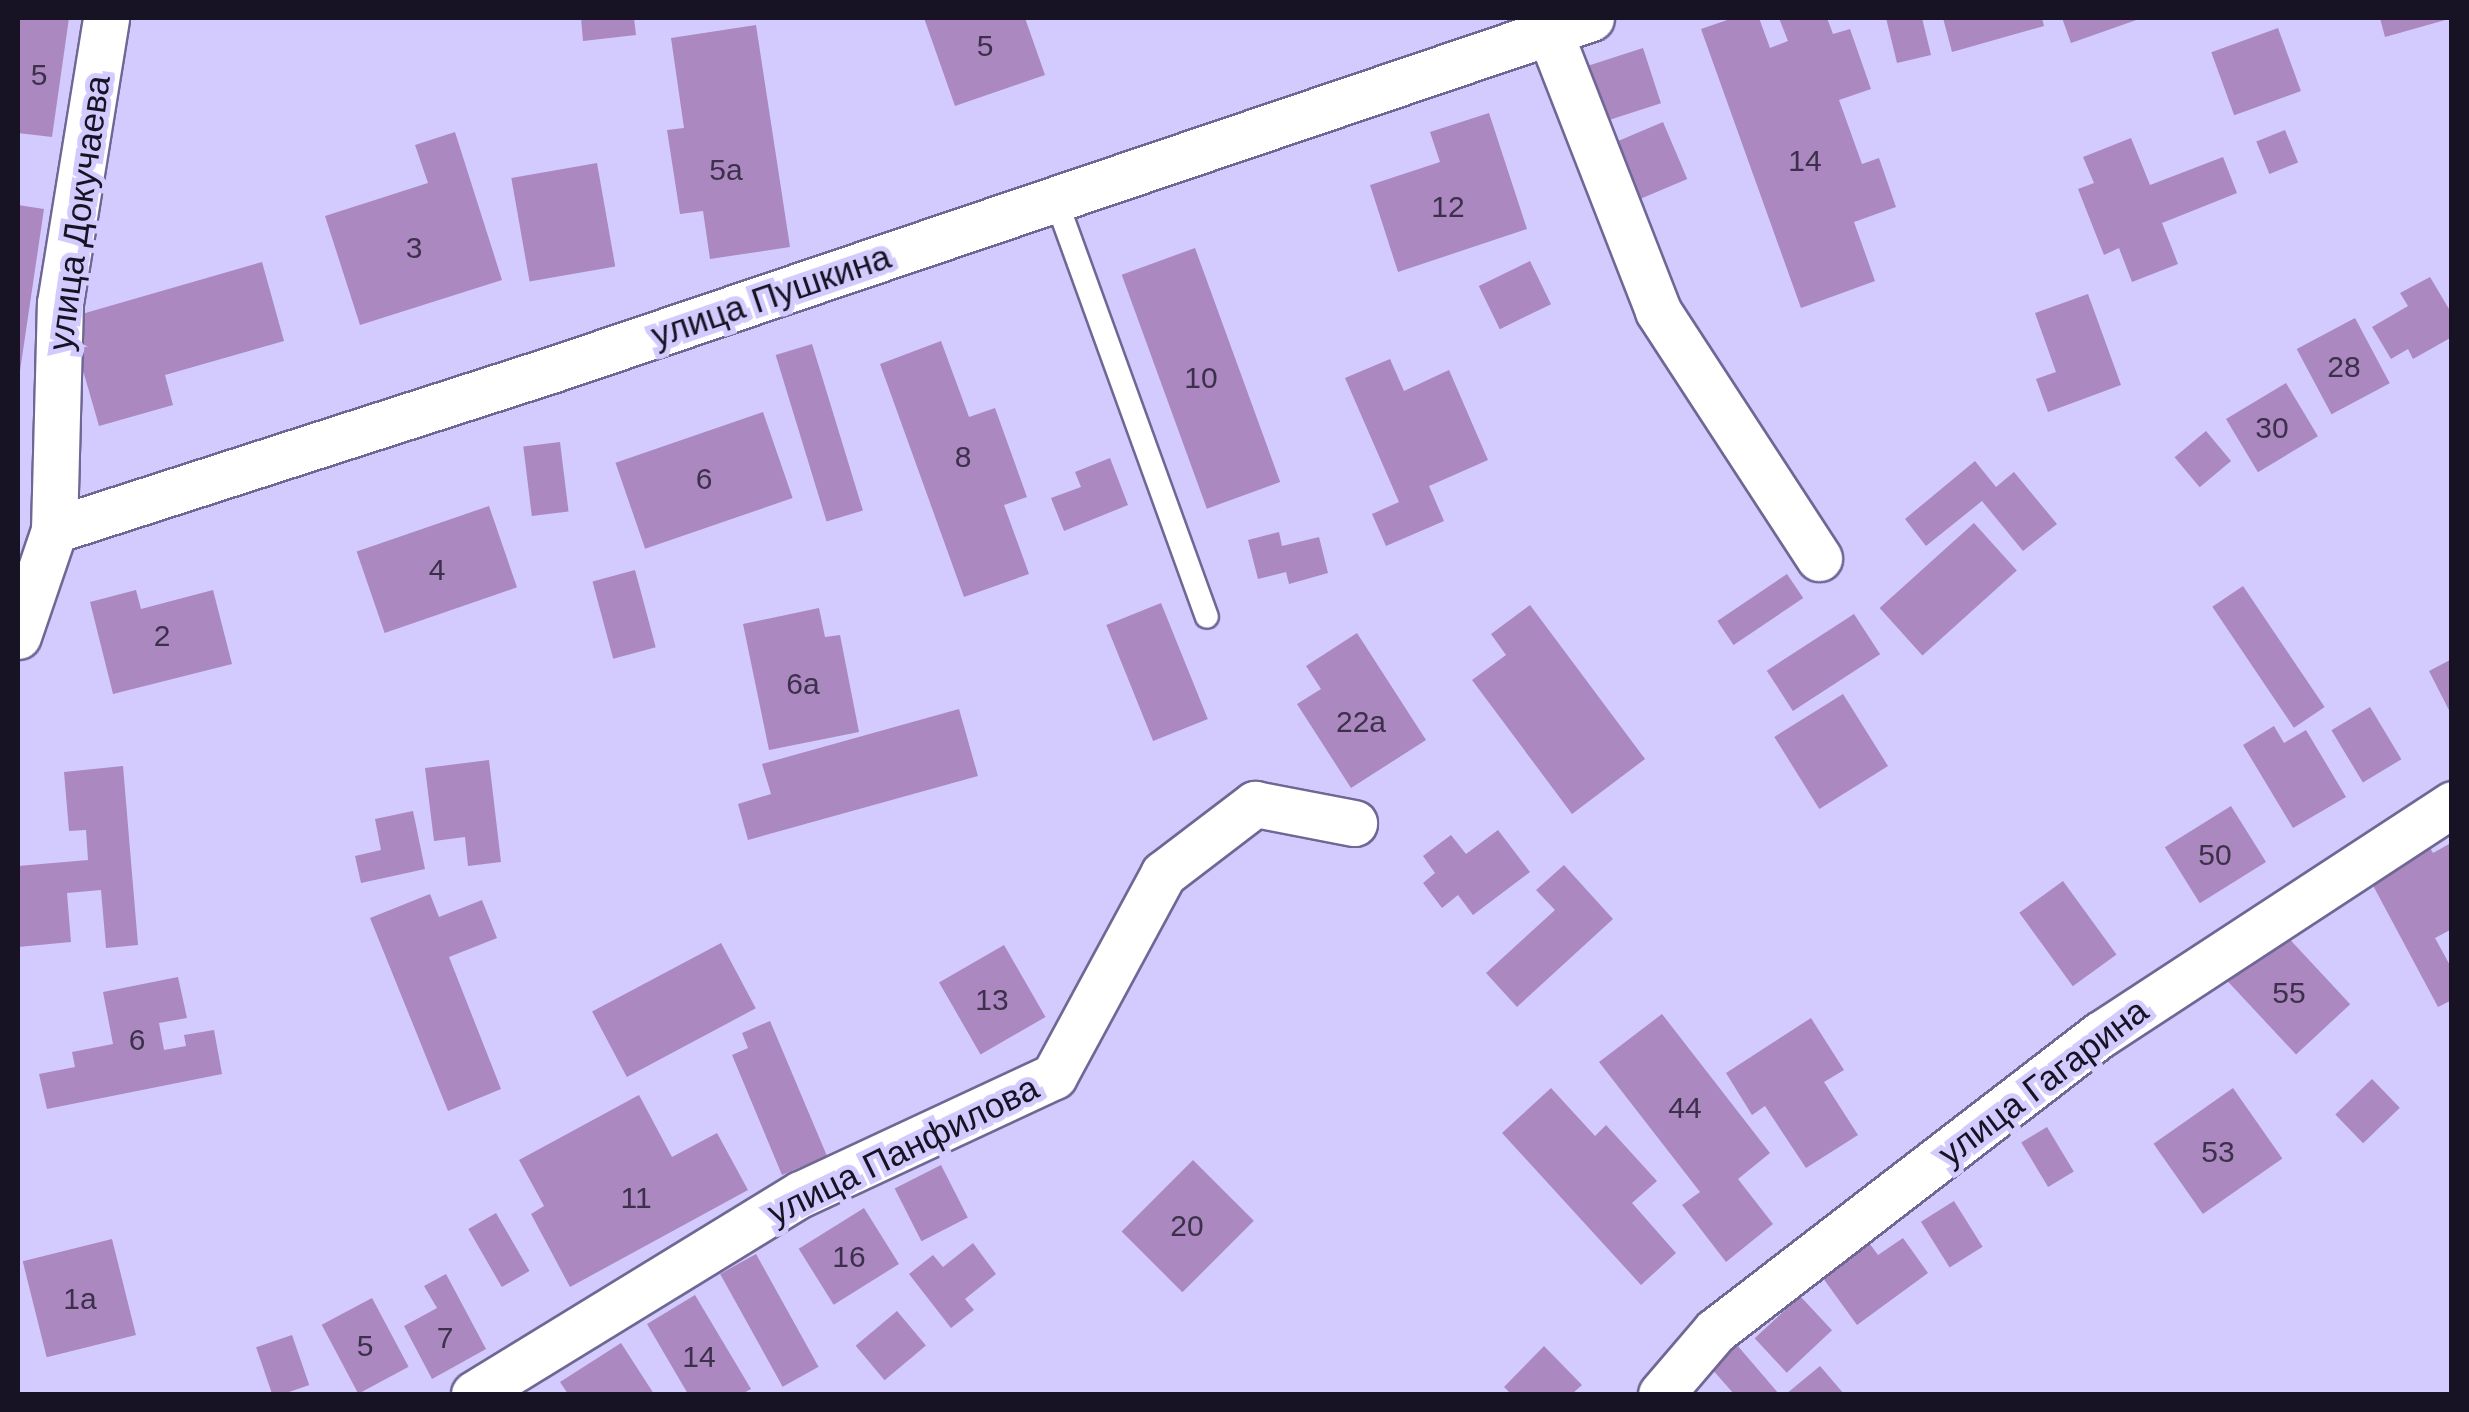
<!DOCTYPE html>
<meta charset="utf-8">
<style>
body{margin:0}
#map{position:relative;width:2469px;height:1412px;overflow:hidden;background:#d3cbfd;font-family:Arial,sans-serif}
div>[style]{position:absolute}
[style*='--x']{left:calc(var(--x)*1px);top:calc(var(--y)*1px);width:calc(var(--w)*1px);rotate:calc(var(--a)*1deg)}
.building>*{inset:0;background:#ab88bf;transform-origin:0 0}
.roads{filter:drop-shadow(2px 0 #6f6794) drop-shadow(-2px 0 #6f6794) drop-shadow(0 2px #6f6794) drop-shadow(0 -2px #6f6794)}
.service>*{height:22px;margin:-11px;padding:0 11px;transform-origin:11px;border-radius:11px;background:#fff}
.minor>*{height:45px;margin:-22.5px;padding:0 22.5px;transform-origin:22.5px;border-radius:22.5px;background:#fff}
span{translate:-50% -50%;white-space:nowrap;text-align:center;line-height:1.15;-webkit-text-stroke:10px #d3cbfd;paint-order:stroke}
.number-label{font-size:30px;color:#3c304c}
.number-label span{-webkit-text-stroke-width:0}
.street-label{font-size:35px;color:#171325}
.frame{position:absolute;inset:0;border:20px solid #171325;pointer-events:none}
</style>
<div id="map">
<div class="building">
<i style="clip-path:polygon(18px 18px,69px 18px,52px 137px,18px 133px)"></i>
<i style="clip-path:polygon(581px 18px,634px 18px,636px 35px,583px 41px)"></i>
<i style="clip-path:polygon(924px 18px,1025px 18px,1045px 75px,955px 106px)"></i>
<i style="clip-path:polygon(1733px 18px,1759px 18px,1770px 48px,1788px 41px,1779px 18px,1827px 18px,1833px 34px,1850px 29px,1871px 89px,1839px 100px,1862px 164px,1879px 158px,1896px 207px,1854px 222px,1875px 281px,1801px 308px,1701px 29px)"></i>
<i style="clip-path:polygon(1886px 18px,1922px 18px,1931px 55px,1897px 63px)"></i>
<i style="clip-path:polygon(1943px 18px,2042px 18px,2044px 26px,1952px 52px)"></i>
<i style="clip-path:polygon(2062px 18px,2142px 18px,2071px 43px)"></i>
<i style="clip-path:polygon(2380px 18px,2449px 18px,2449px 19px,2385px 37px)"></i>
<i style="clip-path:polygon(756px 25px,790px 247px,710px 259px,703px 211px,680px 214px,667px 130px,684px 128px,671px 38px)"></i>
<i style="left:2278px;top:28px;width:67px;height:71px;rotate:70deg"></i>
<i style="left:1643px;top:48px;width:58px;height:61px;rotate:72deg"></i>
<i style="clip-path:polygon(1489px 113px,1527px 229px,1398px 272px,1370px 185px,1440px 162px,1430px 132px)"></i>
<i style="left:1663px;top:122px;width:62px;height:57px;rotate:67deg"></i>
<i style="left:2285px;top:130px;width:35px;height:31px;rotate:68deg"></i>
<i style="clip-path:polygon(455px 132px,502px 280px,360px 325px,325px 216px,428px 183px,415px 145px)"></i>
<i style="clip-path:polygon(2131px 138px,2150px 185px,2223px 157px,2237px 193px,2162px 223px,2178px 264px,2132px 282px,2119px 248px,2104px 255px,2078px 189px,2094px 183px,2083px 157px)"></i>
<i style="left:597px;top:163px;width:105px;height:87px;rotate:80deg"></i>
<i style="clip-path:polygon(18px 205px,44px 209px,20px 371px,18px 371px)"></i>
<i style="left:1195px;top:248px;width:249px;height:78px;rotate:70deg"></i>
<i style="left:1530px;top:261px;width:48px;height:57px;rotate:64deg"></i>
<i style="clip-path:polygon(262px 262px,284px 341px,165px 375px,173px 405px,99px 426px,68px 318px)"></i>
<i style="clip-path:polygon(2430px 277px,2452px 314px,2452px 337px,2413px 359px,2408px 349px,2391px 359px,2372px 327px,2408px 306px,2400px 293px)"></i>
<i style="clip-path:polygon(2088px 294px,2121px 385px,2048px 412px,2036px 379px,2056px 372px,2035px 313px)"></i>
<i style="left:2355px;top:318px;width:74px;height:66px;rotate:62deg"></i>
<i style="clip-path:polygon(941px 341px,969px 417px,995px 408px,1027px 497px,1004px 505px,1029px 574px,964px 597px,880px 364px)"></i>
<i style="left:812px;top:344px;width:174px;height:38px;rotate:73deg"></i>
<i style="clip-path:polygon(1390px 359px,1404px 391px,1449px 370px,1488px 460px,1429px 486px,1444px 521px,1386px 546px,1372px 514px,1399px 502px,1345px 378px)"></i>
<i style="left:2286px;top:383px;width:62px;height:70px;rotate:59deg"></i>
<i style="left:763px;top:412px;width:91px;height:156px;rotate:71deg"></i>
<i style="left:2206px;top:431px;width:39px;height:41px;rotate:50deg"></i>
<i style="left:560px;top:442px;width:70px;height:37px;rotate:83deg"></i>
<i style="clip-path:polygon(1110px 458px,1128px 505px,1064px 531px,1051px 498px,1081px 487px,1075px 472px)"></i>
<i style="clip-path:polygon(1975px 461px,1996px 487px,2014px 472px,2057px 524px,2023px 551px,1982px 501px,1926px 546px,1905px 519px)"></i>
<i style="left:489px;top:506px;width:86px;height:140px;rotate:71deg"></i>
<i style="left:1974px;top:523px;width:64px;height:127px;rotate:48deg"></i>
<i style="clip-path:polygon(1279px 532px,1282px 546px,1319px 537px,1328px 573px,1289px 584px,1286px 572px,1258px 579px,1248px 540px)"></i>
<i style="left:635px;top:570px;width:80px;height:44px;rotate:75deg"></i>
<i style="left:1787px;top:574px;width:29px;height:84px;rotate:56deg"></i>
<i style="left:2243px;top:586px;width:146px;height:37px;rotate:56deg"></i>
<i style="clip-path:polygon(136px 590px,141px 609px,213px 590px,232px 664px,113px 694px,90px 602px)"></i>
<i style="left:1161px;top:603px;width:125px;height:59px;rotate:68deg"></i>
<i style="clip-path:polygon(1530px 605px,1645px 759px,1572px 814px,1472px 680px,1506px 655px,1491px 634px)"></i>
<i style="clip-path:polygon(819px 608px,825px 637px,840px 635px,859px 732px,769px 750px,743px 624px)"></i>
<i style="left:1854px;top:614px;width:48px;height:104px;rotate:57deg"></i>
<i style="clip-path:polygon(1357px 633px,1426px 740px,1351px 788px,1297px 704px,1321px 689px,1306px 666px)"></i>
<i style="clip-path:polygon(2452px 659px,2452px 716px,2429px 671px)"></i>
<i style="left:1843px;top:694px;width:85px;height:81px;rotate:58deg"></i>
<i style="left:2370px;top:707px;width:61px;height:45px;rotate:59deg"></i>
<i style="clip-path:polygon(959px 709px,978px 776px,748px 840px,738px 804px,771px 794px,762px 764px)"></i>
<i style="clip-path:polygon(2274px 726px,2284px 743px,2306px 730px,2346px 797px,2293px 828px,2243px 745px)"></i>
<i style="clip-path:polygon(489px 760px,501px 862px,468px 866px,465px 837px,434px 841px,425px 768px)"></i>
<i style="clip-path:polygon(123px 766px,138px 945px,106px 948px,101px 890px,67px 893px,71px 942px,18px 947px,18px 866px,88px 860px,86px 830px,69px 831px,64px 772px)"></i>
<i style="left:2231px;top:806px;width:66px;height:78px;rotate:58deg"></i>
<i style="clip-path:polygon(413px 811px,425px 869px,361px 883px,355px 856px,381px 850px,375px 819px)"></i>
<i style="clip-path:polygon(1498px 830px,1530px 872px,1473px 915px,1458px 895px,1442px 908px,1423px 883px,1435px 873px,1423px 856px,1451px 835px,1466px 854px)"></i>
<i style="clip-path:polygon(2449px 844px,2452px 929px,2435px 938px,2452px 969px,2452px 1000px,2438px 1007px,2369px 878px,2429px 846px,2433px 853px)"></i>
<i style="clip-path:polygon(1564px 865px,1613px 919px,1517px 1007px,1486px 973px,1555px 910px,1536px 890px)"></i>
<i style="left:2063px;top:881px;width:91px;height:54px;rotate:54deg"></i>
<i style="clip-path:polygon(430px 894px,439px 917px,482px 900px,497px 938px,449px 957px,501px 1089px,448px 1111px,370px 918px)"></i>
<i style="left:2282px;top:931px;width:100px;height:74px;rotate:47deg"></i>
<i style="left:721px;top:943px;width:74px;height:146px;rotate:62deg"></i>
<i style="left:1004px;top:945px;width:83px;height:75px;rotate:60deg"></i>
<i style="clip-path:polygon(178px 977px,187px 1018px,159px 1023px,164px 1050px,186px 1046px,184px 1035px,214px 1030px,222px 1074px,47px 1109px,39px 1074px,75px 1067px,72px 1052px,113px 1044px,103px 992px)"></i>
<i style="clip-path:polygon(1662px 1014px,1770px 1153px,1738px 1179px,1773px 1224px,1726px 1262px,1682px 1205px,1700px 1192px,1599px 1062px)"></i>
<i style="clip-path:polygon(1811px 1018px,1844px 1070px,1824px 1082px,1858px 1135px,1806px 1168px,1765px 1106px,1752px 1115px,1726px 1073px)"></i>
<i style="clip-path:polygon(770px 1021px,827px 1156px,782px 1175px,732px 1055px,748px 1048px,742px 1033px)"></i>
<i style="left:2372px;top:1079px;width:40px;height:51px;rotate:46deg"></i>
<i style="clip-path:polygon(1551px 1088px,1595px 1136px,1606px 1125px,1657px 1181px,1632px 1203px,1676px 1253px,1641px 1285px,1502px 1133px)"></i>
<i style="left:2233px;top:1088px;width:86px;height:97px;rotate:55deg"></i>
<i style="clip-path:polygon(639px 1095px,672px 1157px,717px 1133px,748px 1190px,570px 1287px,531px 1214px,544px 1206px,519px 1160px)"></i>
<i style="left:2047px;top:1127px;width:52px;height:30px;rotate:59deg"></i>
<i style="left:1193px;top:1160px;width:86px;height:101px;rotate:45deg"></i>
<i style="left:941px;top:1165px;width:59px;height:52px;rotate:63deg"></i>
<i style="left:1954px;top:1201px;width:54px;height:39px;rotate:58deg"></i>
<i style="left:864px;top:1208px;width:66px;height:77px;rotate:58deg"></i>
<i style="left:496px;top:1213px;width:67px;height:32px;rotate:60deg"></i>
<i style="clip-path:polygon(1903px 1238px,1928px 1273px,1857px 1325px,1820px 1274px,1867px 1240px,1878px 1255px)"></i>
<i style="left:112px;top:1239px;width:99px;height:92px;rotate:76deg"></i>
<i style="clip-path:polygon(973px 1243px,996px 1274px,965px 1299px,974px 1310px,951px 1328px,909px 1274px,933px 1255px,943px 1267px)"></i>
<i style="left:756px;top:1254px;width:129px;height:41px;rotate:61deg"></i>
<i style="clip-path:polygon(446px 1274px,486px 1349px,432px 1379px,404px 1326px,437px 1308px,424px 1286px)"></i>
<i style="clip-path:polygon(695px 1295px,751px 1389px,742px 1394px,688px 1394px,647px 1324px)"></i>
<i style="left:1800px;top:1296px;width:47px;height:62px;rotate:47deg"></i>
<i style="left:372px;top:1298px;width:78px;height:57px;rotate:62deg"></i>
<i style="left:897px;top:1311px;width:45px;height:54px;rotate:50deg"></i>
<i style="left:292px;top:1335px;width:53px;height:38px;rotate:71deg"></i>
<i style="clip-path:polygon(621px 1343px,654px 1394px,568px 1394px,560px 1382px)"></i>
<i style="clip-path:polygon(1737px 1345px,1779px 1394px,1734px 1394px,1711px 1368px)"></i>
<i style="clip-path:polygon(1544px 1346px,1582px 1385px,1572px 1394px,1511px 1394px,1504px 1387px)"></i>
<i style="clip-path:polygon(1820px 1366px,1844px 1394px,1786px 1394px)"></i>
</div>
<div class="roads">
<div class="service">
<i style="--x:1056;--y:200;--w:443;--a:70.1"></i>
</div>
<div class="minor">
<i style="--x:1544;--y:18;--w:314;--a:68.7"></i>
<i style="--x:1658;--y:311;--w:295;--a:56.9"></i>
<i style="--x:54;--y:530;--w:227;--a:-88.5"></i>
<i style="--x:60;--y:303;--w:289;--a:-80.8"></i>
<i style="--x:18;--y:636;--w:112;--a:-71.2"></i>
<i style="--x:54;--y:530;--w:522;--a:-17.85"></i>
<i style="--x:551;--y:370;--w:1098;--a:-18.7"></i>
<i style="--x:474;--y:1394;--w:383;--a:-31.5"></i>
<i style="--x:801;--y:1194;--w:279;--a:-25"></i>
<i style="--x:1054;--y:1076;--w:230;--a:-61.6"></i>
<i style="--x:1163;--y:874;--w:116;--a:-37.3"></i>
<i style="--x:1255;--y:804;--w:101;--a:10.9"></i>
<i style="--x:1661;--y:1394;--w:83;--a:-49.4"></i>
<i style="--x:1715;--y:1331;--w:487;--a:-37.6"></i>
<i style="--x:2101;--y:1034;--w:420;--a:-33.2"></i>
</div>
</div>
<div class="number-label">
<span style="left:985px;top:46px">5</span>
<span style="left:39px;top:75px">5</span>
<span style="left:1805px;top:161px">14</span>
<span style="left:726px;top:170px">5а</span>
<span style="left:1448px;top:207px">12</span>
<span style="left:414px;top:248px">3</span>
<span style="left:2344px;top:367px">28</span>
<span style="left:1201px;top:378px">10</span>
<span style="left:2272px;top:428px">30</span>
<span style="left:963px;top:457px">8</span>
<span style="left:704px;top:479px">6</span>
<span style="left:437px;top:570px">4</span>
<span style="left:162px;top:636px">2</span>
<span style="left:803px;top:684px">6а</span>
<span style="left:1361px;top:722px">22а</span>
<span style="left:2215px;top:855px">50</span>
<span style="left:2289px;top:993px">55</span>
<span style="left:992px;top:1000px">13</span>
<span style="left:137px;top:1040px">6</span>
<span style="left:1685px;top:1108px">44</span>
<span style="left:2218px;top:1152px">53</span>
<span style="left:636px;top:1198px">11</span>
<span style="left:1187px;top:1226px">20</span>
<span style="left:849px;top:1257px">16</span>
<span style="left:80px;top:1299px">1а</span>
<span style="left:445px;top:1338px">7</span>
<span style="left:365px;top:1346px">5</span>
<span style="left:699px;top:1357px">14</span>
</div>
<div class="street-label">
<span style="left:79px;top:213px;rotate:-82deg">улица Докучаева</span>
<span style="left:771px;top:296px;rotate:-19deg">улица Пушкина</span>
<span style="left:2043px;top:1082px;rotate:-37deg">улица Гагарина</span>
<span style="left:903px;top:1150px;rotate:-26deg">улица Панфилова</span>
</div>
<div class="frame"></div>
</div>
